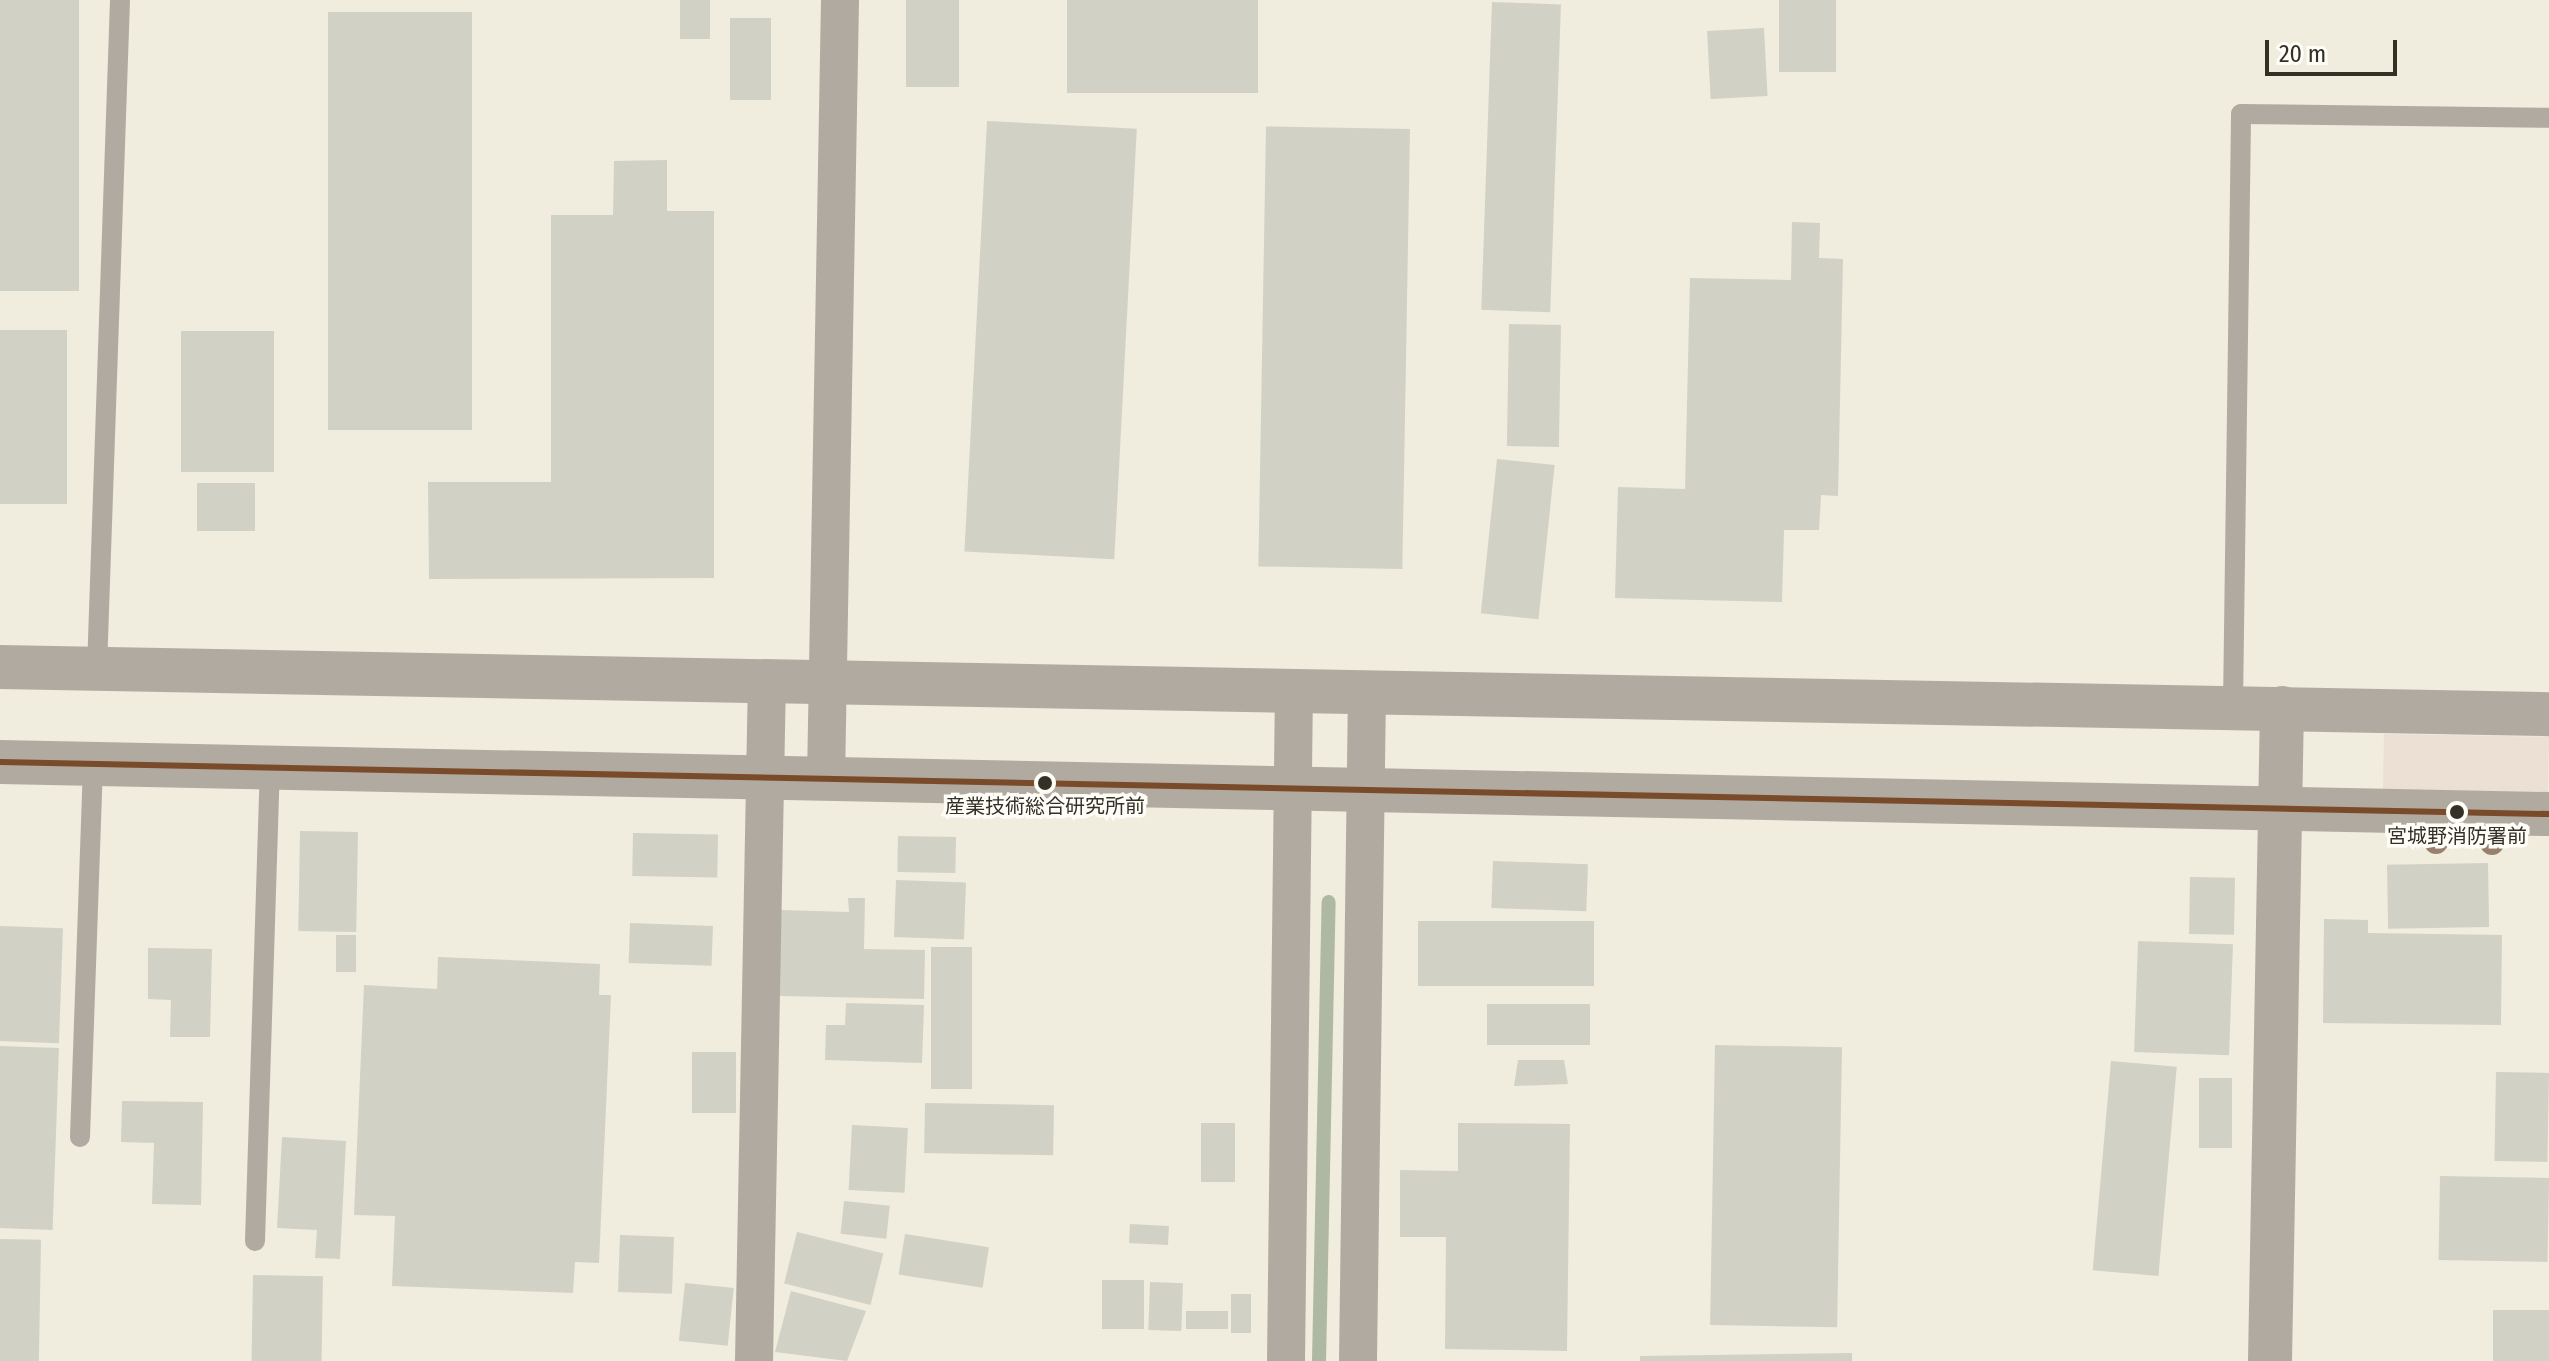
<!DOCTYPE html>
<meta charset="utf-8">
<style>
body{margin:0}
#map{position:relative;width:2549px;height:1361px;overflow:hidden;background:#f0ecde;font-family:"Fira Sans Condensed","Noto Sans JP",sans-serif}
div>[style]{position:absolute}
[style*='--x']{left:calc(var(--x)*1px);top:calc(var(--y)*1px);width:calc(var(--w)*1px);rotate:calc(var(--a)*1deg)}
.green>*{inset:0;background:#ecdfd4;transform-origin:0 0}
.stream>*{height:14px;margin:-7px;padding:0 7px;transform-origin:7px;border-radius:7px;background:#aeb8a2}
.building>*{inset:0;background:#d2d1c5;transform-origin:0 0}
.service>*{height:20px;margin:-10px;padding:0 10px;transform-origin:10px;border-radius:10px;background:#b1aaa0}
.minor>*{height:38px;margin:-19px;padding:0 19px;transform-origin:19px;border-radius:19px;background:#b1aaa0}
.tertiary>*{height:44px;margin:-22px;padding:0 22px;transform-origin:22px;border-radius:22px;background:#b1aaa0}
.bus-1>*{height:6px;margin:-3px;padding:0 3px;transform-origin:3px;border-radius:3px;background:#7a4b2a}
.trees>*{width:24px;height:24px;margin:-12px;border-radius:50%;background:#99806e}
.dots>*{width:22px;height:22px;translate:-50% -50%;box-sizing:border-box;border:4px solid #fffdf8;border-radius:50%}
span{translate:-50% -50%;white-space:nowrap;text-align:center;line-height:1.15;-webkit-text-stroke:7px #fffdf8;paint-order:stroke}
.bus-label{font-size:20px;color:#343026}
.scale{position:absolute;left:2265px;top:40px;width:132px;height:36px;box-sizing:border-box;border:4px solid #343026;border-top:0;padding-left:10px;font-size:24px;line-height:28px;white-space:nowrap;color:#343026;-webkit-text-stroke:6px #fffdf8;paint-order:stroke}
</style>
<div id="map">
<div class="green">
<i style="left:2384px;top:734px;width:165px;height:56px;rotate:1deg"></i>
</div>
<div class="stream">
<i style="--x:1319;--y:1361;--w:459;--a:-88.8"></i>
</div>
<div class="building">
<i style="left:0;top:0;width:79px;height:291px"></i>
<i style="left:680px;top:0;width:30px;height:39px"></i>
<i style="left:906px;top:0;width:53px;height:87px"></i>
<i style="left:1067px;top:0;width:191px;height:93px"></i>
<i style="left:1779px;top:0;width:57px;height:72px"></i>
<i style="left:1492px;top:2px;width:69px;height:308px;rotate:2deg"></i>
<i style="left:328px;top:12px;width:144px;height:418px"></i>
<i style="left:730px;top:18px;width:41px;height:82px"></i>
<i style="left:1764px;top:28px;width:68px;height:57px;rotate:87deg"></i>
<i style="left:987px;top:121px;width:150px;height:431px;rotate:3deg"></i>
<i style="left:1410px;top:129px;width:440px;height:144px;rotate:91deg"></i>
<i style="clip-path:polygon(667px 160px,667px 211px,714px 211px,714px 578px,429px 579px,428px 482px,551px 482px,551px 215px,613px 215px,614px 161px)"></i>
<i style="clip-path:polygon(1792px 222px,1820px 223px,1819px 258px,1843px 259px,1838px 496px,1821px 495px,1819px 530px,1784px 530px,1782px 602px,1615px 598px,1618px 487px,1685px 489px,1690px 278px,1791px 280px)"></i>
<i style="left:1561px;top:325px;width:122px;height:52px;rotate:91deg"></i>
<i style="left:0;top:330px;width:67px;height:174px"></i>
<i style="left:274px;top:331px;width:141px;height:93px;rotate:90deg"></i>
<i style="left:1497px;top:459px;width:58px;height:155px;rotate:6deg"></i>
<i style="left:197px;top:483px;width:58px;height:48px"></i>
<i style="left:300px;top:831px;width:58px;height:100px;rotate:1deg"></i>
<i style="left:633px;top:833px;width:85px;height:43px;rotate:1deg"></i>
<i style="left:898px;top:836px;width:58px;height:36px;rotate:1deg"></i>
<i style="left:1493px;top:861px;width:95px;height:47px;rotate:2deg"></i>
<i style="left:2488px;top:863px;width:64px;height:101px;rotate:89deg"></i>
<i style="left:2190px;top:877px;width:45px;height:57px;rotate:1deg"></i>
<i style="left:896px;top:880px;width:70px;height:57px;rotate:2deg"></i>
<i style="clip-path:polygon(848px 898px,865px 898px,864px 949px,925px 950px,924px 999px,778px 996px,780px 910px,849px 912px)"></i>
<i style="clip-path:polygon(2324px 919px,2368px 920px,2368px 933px,2502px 935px,2501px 1025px,2323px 1023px)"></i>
<i style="left:1418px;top:921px;width:176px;height:65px"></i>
<i style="left:630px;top:923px;width:83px;height:40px;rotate:2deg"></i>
<i style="left:0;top:926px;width:63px;height:115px;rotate:2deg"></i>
<i style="left:336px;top:935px;width:20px;height:37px"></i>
<i style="left:2138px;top:941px;width:95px;height:111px;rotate:2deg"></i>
<i style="left:931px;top:947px;width:41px;height:142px"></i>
<i style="clip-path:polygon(148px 948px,212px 949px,210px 1037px,170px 1037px,171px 1000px,148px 999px)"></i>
<i style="clip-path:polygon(438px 957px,600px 964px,599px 995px,611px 995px,599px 1263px,575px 1262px,573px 1293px,392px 1286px,395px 1216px,354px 1215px,364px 985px,437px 989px)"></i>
<i style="clip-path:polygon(846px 1003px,924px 1005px,922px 1063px,825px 1060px,826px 1025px,845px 1025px)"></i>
<i style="left:1487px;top:1004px;width:103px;height:41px"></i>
<i style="left:1715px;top:1045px;width:127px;height:280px;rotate:1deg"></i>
<i style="left:0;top:1046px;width:59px;height:182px;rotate:2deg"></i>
<i style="left:692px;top:1052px;width:44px;height:61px"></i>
<i style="clip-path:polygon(1518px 1060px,1564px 1060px,1568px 1084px,1514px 1086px)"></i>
<i style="left:2111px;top:1061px;width:66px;height:210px;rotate:5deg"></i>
<i style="left:2496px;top:1072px;width:53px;height:89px;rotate:1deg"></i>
<i style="left:2199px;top:1078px;width:33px;height:70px"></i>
<i style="clip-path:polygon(122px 1101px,203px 1102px,201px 1205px,152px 1204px,154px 1143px,121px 1142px)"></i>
<i style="left:925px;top:1103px;width:129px;height:50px;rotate:1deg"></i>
<i style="left:1201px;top:1123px;width:34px;height:59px"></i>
<i style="clip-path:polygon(1458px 1123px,1570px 1124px,1567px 1351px,1445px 1349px,1446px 1237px,1400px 1237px,1400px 1170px,1458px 1171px)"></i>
<i style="left:852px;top:1125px;width:56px;height:65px;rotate:3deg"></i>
<i style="clip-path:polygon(282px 1137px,346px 1141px,340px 1259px,315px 1258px,317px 1230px,277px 1228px)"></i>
<i style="left:2440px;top:1176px;width:109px;height:84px;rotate:1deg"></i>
<i style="left:844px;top:1201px;width:46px;height:33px;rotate:6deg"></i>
<i style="left:1130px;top:1224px;width:39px;height:19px;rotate:3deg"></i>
<i style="left:797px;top:1232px;width:89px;height:53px;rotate:14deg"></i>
<i style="left:905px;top:1234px;width:85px;height:41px;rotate:9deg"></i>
<i style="left:620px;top:1235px;width:54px;height:57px;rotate:2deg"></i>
<i style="left:0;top:1239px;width:41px;height:122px;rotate:1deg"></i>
<i style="left:253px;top:1275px;width:70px;height:86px;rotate:1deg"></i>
<i style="left:1102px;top:1280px;width:42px;height:49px"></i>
<i style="left:1150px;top:1282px;width:33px;height:48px;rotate:2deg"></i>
<i style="left:685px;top:1283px;width:49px;height:58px;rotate:6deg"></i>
<i style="clip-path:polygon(791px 1291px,866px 1311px,847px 1361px,775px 1352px)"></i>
<i style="left:1231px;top:1294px;width:20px;height:39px"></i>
<i style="left:2493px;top:1310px;width:56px;height:51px"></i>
<i style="left:1186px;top:1311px;width:42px;height:18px"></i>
<i style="clip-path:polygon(1852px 1353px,1852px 1361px,1640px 1361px,1640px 1356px)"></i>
</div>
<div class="service">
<i style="--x:97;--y:669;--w:669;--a:-88.03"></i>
<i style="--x:2233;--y:705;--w:591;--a:-89.22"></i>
<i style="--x:2241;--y:114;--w:308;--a:0.7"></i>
<i style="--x:80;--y:1137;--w:373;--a:-88"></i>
<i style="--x:255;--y:1241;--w:474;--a:-88.2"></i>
</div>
<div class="minor">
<i style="--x:826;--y:779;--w:779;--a:-88.97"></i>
<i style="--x:754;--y:1361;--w:681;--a:-88.91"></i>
<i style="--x:1286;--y:1361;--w:671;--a:-89.32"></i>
<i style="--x:1358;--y:1361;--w:669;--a:-89.23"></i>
</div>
<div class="tertiary">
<i style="--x:0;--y:667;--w:2549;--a:1.06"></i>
<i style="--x:0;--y:762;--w:2550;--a:1.17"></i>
<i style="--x:2270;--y:1361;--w:653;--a:-88.95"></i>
</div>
<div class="bus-1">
<i style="--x:0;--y:762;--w:2550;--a:1.17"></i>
</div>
<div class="trees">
<i style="left:2436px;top:842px"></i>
<i style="left:2492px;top:843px"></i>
</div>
<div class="dots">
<i style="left:1045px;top:783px;background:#343026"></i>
<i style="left:2457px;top:812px;background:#343026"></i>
</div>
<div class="bus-label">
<span style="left:1045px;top:806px">産業技術総合研究所前</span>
<span style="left:2457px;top:836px">宮城野消防署前</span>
</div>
<div class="scale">20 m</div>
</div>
